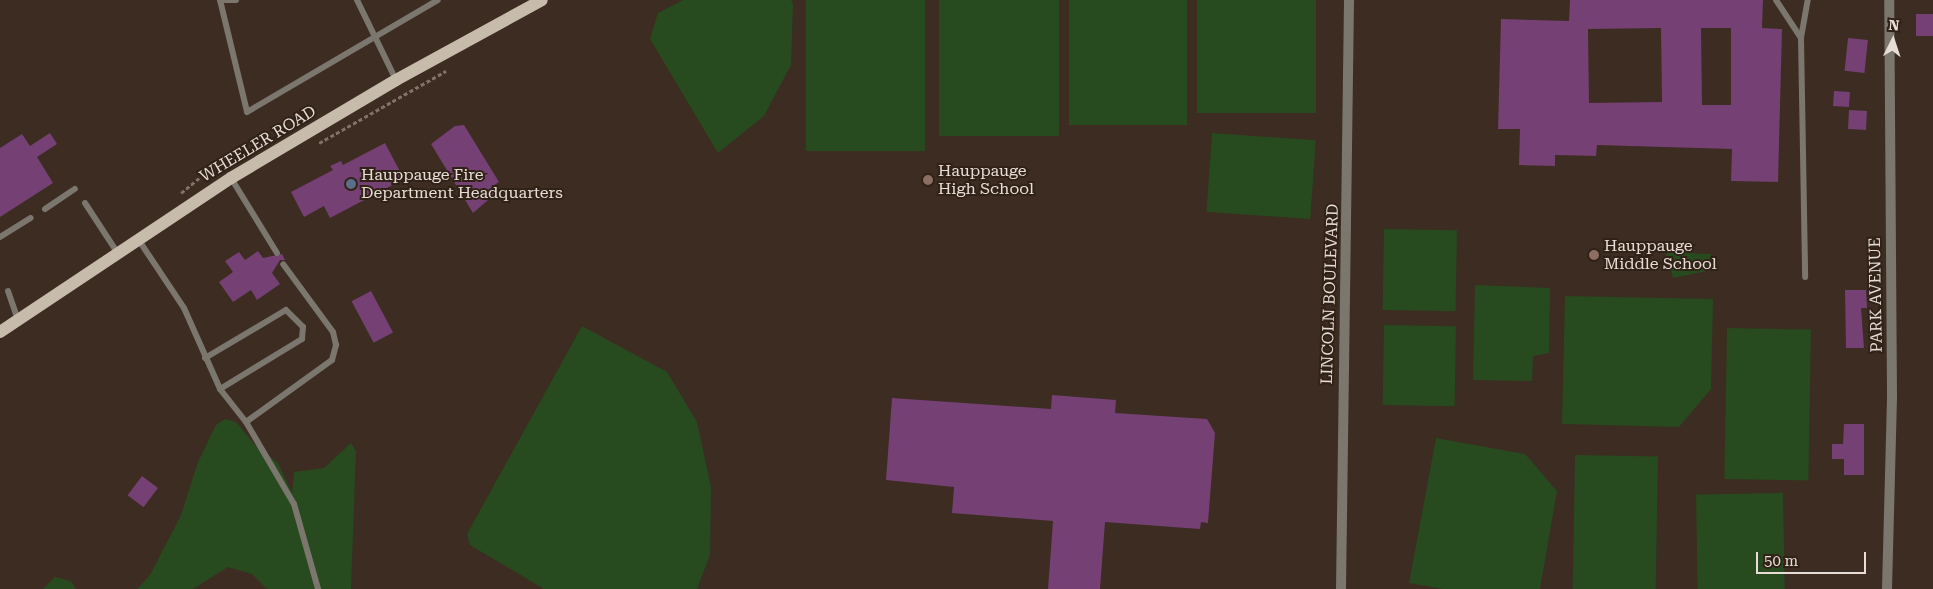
<!DOCTYPE html>
<style>
body{margin:0}
#map{position:relative;width:1933px;height:589px;overflow:hidden;background:#3c2c21;font-family:"Roboto Serif",serif}
div>[style]{position:absolute}
[style*='--x']{left:calc(var(--x)*1px);top:calc(var(--y)*1px);width:calc(var(--w)*1px);rotate:calc(var(--a)*1deg)}
.green>*{inset:0;background:#284a1f;transform-origin:0 0}
.building>*{inset:0;background:#754073;transform-origin:0 0}
.path>*{height:2.5px;margin-top:-1.25px;transform-origin:0;background:repeating-linear-gradient(90deg,#807269 0 4px,transparent 0 6.5px)}
.service>*{height:6px;margin:-3px;padding:0 3px;transform-origin:3px;border-radius:3px;background:#7b766e}
.minor>*{height:10px;margin:-5px;padding:0 5px;transform-origin:5px;border-radius:5px;background:#7b766e}
.tertiary>*{height:10px;margin:-5px;padding:0 5px;transform-origin:5px;border-radius:5px;background:#7b766e}
.primary>*{height:12px;margin:-6px;padding:0 6px;transform-origin:6px;border-radius:6px;background:#c7bbab}
.dots>*{width:14px;height:14px;translate:-50% -50%;box-sizing:border-box;border:2px solid #312217;border-radius:50%}
span{translate:-50% -50%;white-space:nowrap;text-align:center;line-height:1.15;-webkit-text-stroke:4px #312217;paint-order:stroke}
.street-label{font-size:16px;color:#e7ddd6}
.poi-label{font-size:16px;color:#e7ddd6}
.left{translate:0 -50%;text-align:left}
.north{position:absolute;left:1868px;top:15px;width:50px;height:50px;-webkit-text-stroke:4px #312217;paint-order:stroke;rotate:4deg;font-size:14px;font-weight:700;line-height:20px;text-align:center;color:#e7ddd6}
.north::after{content:'';display:block;margin:auto;width:18px;height:22px;background:#e7ddd6;clip-path:polygon(50% 0,100% 100%,50% 72%,0 100%)}
.scale{position:absolute;left:1756px;top:552px;width:110px;height:22px;box-sizing:border-box;border:2px solid #e7ddd6;border-top:0;padding-left:6px;font-size:15px;line-height:18px;white-space:nowrap;color:#e7ddd6;-webkit-text-stroke:4px #312217;paint-order:stroke}
</style>
<div id="map">
<div class="green">
<i style="clip-path:polygon(683px 0,791px 0,793px 4px,791px 65px,764px 116px,718px 153px,650px 39px,658px 13px)"></i>
<i style="left:806px;top:0;width:119px;height:151px"></i>
<i style="left:939px;top:0;width:120px;height:136px"></i>
<i style="left:1069px;top:0;width:118px;height:125px"></i>
<i style="left:1197px;top:0;width:119px;height:113px"></i>
<i style="left:1212px;top:133px;width:104px;height:79px;rotate:4deg"></i>
<i style="left:1384px;top:229px;width:73px;height:81px;rotate:1deg"></i>
<i style="clip-path:polygon(1675px 242px,1687px 253px,1711px 254px,1712px 270px,1673px 278px,1665px 250px)"></i>
<i style="clip-path:polygon(1475px 285px,1550px 288px,1549px 353px,1533px 356px,1532px 381px,1473px 380px)"></i>
<i style="clip-path:polygon(1565px 296px,1713px 299px,1711px 389px,1679px 427px,1562px 424px)"></i>
<i style="left:1384px;top:325px;width:72px;height:80px;rotate:1deg"></i>
<i style="clip-path:polygon(582px 326px,667px 372px,697px 422px,711px 487px,710px 555px,697px 589px,544px 589px,470px 545px,467px 534px)"></i>
<i style="left:1727px;top:328px;width:84px;height:151px;rotate:1deg"></i>
<i style="clip-path:polygon(225px 419px,236px 422px,256px 446px,278px 463px,292px 493px,294px 472px,324px 468px,351px 443px,356px 451px,351px 589px,267px 589px,252px 574px,228px 567px,193px 589px,137px 589px,150px 575px,181px 515px,198px 462px,216px 425px)"></i>
<i style="clip-path:polygon(1436px 438px,1525px 454px,1557px 491px,1540px 589px,1443px 589px,1409px 583px)"></i>
<i style="left:1575px;top:455px;width:83px;height:134px;rotate:1deg"></i>
<i style="left:1783px;top:493px;width:96px;height:87px;rotate:89deg"></i>
<i style="clip-path:polygon(55px 577px,71px 581px,76px 589px,43px 589px)"></i>
</div>
<div class="building">
<i style="clip-path:polygon(evenodd,1570px 0,1763px 0,1762px 28px,1782px 29px,1778px 182px,1731px 181px,1732px 149px,1597px 145px,1596px 156px,1555px 155px,1555px 166px,1519px 165px,1520px 129px,1498px 129px,1501px 19px,1569px 21px,1570px 0,1661px 28px,1662px 102px,1589px 103px,1588px 29px,1661px 28px,1570px 0,1701px 28px,1731px 28px,1731px 105px,1702px 105px,1701px 28px)"></i>
<i style="left:1916px;top:14px;width:17px;height:22px"></i>
<i style="left:1848px;top:38px;width:20px;height:33px;rotate:6deg"></i>
<i style="left:1834px;top:91px;width:16px;height:15px;rotate:4deg"></i>
<i style="left:1849px;top:110px;width:18px;height:19px;rotate:3deg"></i>
<i style="clip-path:polygon(464px 125px,499px 182px,491px 187px,495px 194px,473px 213px,431px 144px,455px 126px)"></i>
<i style="clip-path:polygon(50px 133px,57px 144px,37px 157px,53px 183px,0 217px,0 148px,22px 134px,30px 146px)"></i>
<i style="clip-path:polygon(385px 143px,404px 179px,330px 218px,324px 206px,304px 217px,291px 192px,333px 170px,330px 166px,341px 161px,343px 165px)"></i>
<i style="clip-path:polygon(258px 251px,263px 258px,282px 254px,285px 260px,280px 260px,272px 273px,280px 284px,257px 300px,251px 290px,233px 302px,219px 282px,233px 272px,225px 261px,239px 252px,245px 260px)"></i>
<i style="clip-path:polygon(1845px 290px,1866px 290px,1867px 308px,1861px 308px,1864px 348px,1846px 348px)"></i>
<i style="left:371px;top:291px;width:47px;height:22px;rotate:62deg"></i>
<i style="clip-path:polygon(1052px 395px,1116px 400px,1115px 413px,1207px 419px,1215px 433px,1208px 523px,1201px 522px,1200px 529px,1105px 522px,1100px 589px,1048px 589px,1053px 521px,952px 513px,954px 487px,886px 480px,892px 398px,1051px 409px)"></i>
<i style="clip-path:polygon(1844px 424px,1864px 424px,1864px 475px,1844px 475px,1844px 459px,1832px 459px,1832px 444px,1843px 444px)"></i>
<i style="left:142px;top:476px;width:20px;height:24px;rotate:37deg"></i>
</div>
<div class="path">
<i style="--x:319;--y:143;--w:146;--a:-29.6"></i>
<i style="--x:181;--y:193;--w:66;--a:-39.5"></i>
</div>
<div class="service">
<i style="--x:220;--y:0;--w:115;--a:76.4"></i>
<i style="--x:247;--y:112;--w:221;--a:-30.4"></i>
<i style="--x:220;--y:0;--w:16;--a:0"></i>
<i style="--x:357;--y:0;--w:89;--a:64"></i>
<i style="--x:1776;--y:0;--w:45;--a:56.7"></i>
<i style="--x:1801;--y:38;--w:39;--a:-80"></i>
<i style="--x:1801;--y:38;--w:239;--a:89"></i>
<i style="--x:231;--y:178;--w:88;--a:58.5"></i>
<i style="--x:85;--y:203;--w:59;--a:56.9"></i>
<i style="--x:45;--y:209;--w:36;--a:-34"></i>
<i style="--x:0;--y:237;--w:36;--a:-32"></i>
<i style="--x:138;--y:239;--w:83;--a:56.3"></i>
<i style="--x:184;--y:308;--w:89;--a:66"></i>
<i style="--x:220;--y:389;--w:42;--a:51.8"></i>
<i style="--x:246;--y:422;--w:95;--a:59.7"></i>
<i style="--x:294;--y:504;--w:88;--a:74.2"></i>
<i style="--x:8;--y:291;--w:31;--a:71"></i>
<i style="--x:205;--y:358;--w:94;--a:-30.7"></i>
<i style="--x:286;--y:310;--w:24;--a:45"></i>
<i style="--x:303;--y:327;--w:12;--a:95"></i>
<i style="--x:302;--y:339;--w:96;--a:148.6"></i>
<i style="--x:246;--y:422;--w:106;--a:-35.8"></i>
<i style="--x:332;--y:360;--w:16;--a:-75"></i>
<i style="--x:336;--y:345;--w:13;--a:-103"></i>
<i style="--x:333;--y:332;--w:84;--a:-126.3"></i>
</div>
<div class="minor">
<i style="--x:1887;--y:589;--w:192;--a:-88.5"></i>
<i style="--x:1892;--y:397;--w:397;--a:-90.4"></i>
</div>
<div class="tertiary">
<i style="--x:1341;--y:589;--w:589;--a:-89.22"></i>
</div>
<div class="primary">
<i style="--x:0;--y:332;--w:278;--a:-33.7"></i>
<i style="--x:231;--y:178;--w:192;--a:-30.7"></i>
<i style="--x:396;--y:80;--w:166;--a:-28.7"></i>
</div>
<div class="dots">
<i style="left:928px;top:180px;background:#8d6e63"></i>
<i style="left:351px;top:184px;background:#5c6f8a"></i>
<i style="left:1594px;top:255px;background:#8d6e63"></i>
</div>
<div class="street-label">
<span style="left:258px;top:144px;rotate:-31deg">WHEELER ROAD</span>
<span style="left:1330px;top:294px;rotate:-88deg">LINCOLN BOULEVARD</span>
<span style="left:1876px;top:295px;rotate:-91deg">PARK AVENUE</span>
</div>
<div class="poi-label">
<span class="left" style="left:938px;top:180px">Hauppauge<br>High School</span>
<span class="left" style="left:361px;top:184px">Hauppauge Fire<br>Department Headquarters</span>
<span class="left" style="left:1604px;top:255px">Hauppauge<br>Middle School</span>
</div>
<div class="north">N</div>
<div class="scale">50 m</div>
</div>
